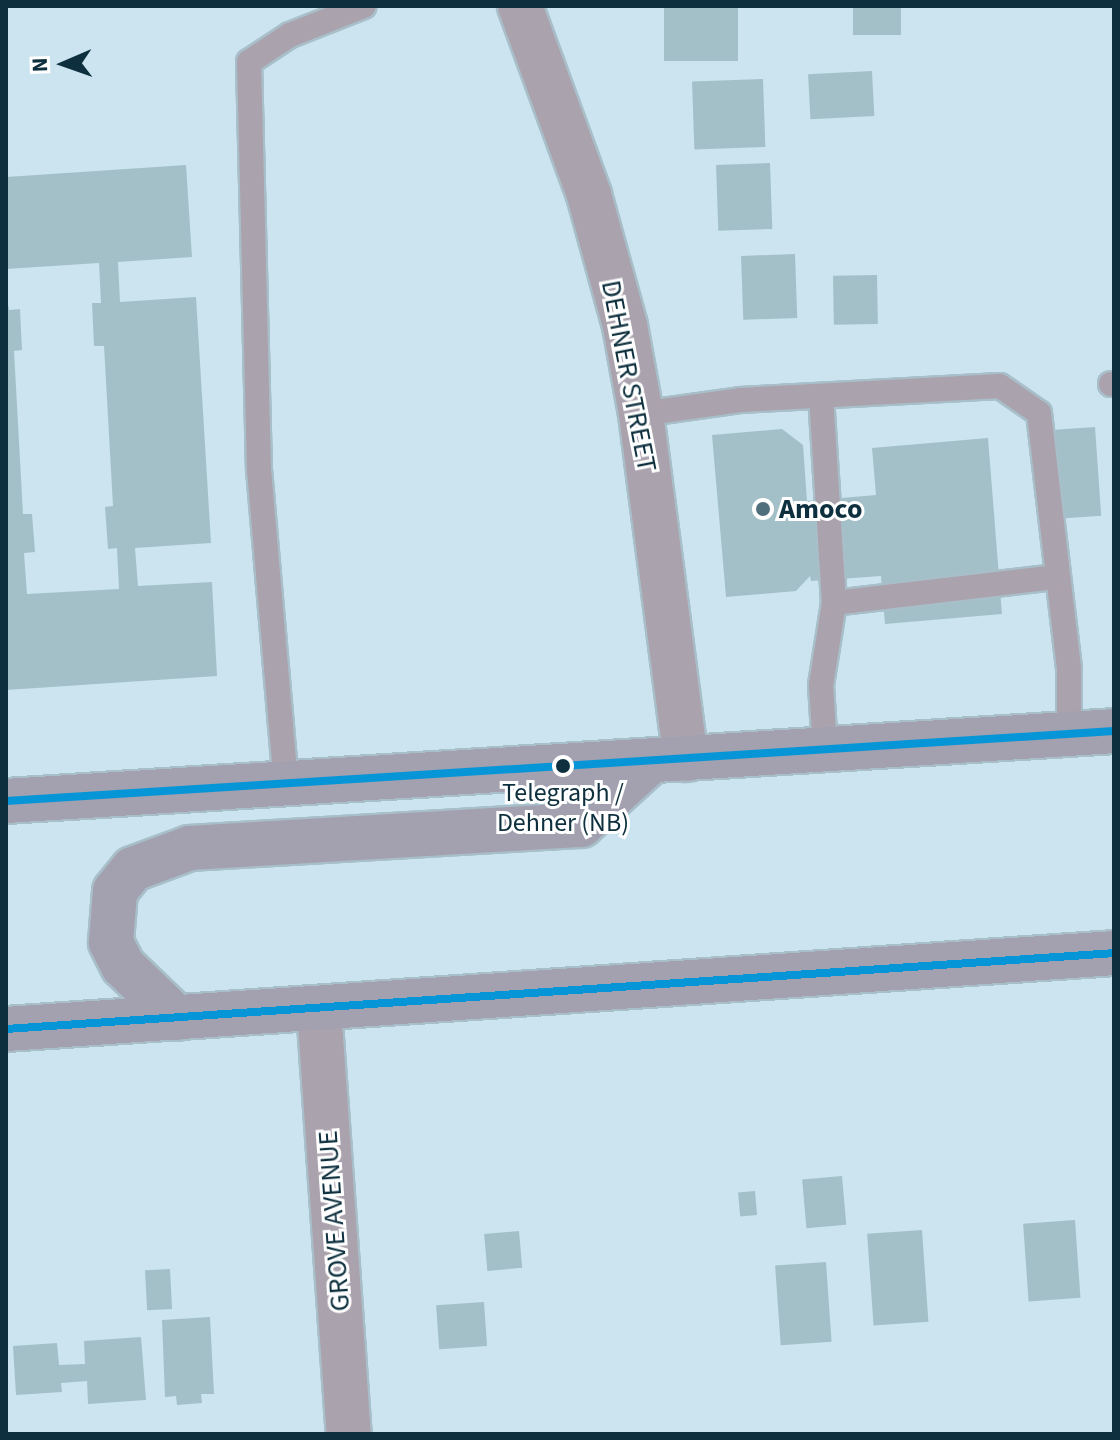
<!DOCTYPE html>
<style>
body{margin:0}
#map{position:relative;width:1120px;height:1440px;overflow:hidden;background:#cbe4f0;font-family:"Source Sans 3",sans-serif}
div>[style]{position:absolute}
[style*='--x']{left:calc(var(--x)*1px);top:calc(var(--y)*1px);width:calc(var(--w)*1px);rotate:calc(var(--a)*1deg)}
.building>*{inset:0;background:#a3c0c8;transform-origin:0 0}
.roads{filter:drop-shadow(2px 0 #a8bfc9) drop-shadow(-2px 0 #a8bfc9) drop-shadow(0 2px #a8bfc9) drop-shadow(0 -2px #a8bfc9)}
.lane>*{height:24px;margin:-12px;padding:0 12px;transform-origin:12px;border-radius:12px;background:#aaa2ad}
.street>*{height:44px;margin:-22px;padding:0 22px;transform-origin:22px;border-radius:22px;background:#aaa2ad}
.primary>*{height:44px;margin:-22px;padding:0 22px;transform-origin:22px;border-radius:22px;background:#a3a0af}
.bus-1>*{height:8px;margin:-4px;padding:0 4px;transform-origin:4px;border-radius:4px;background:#0696d7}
.dots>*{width:22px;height:22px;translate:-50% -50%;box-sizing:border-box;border:4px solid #fff;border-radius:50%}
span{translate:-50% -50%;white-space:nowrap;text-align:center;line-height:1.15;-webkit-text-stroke:6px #fff;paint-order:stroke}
.bus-label{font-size:26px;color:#0e303e}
.street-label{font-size:28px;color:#0e303e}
.poi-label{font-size:28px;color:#0e303e;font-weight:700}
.left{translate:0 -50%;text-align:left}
.frame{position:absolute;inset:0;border:8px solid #0e303e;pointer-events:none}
.north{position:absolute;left:24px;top:24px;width:80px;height:80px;-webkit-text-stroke:6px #fff;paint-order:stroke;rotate:268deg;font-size:22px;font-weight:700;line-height:32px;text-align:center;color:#0e303e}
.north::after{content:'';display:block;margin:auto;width:28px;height:36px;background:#0e303e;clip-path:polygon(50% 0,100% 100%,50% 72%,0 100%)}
</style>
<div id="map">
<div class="building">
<i style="left:664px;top:6px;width:74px;height:55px"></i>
<i style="left:853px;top:6px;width:48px;height:29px"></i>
<i style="left:872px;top:71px;width:45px;height:64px;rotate:87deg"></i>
<i style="left:763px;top:79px;width:68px;height:71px;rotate:88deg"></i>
<i style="left:770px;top:163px;width:66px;height:54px;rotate:88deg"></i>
<i style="clip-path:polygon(186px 165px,192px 257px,118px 262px,120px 302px,196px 297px,211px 543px,135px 548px,138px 586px,212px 582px,217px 676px,6px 690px,6px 293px,9px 310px,20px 309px,22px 350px,14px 351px,23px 514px,32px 514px,35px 552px,24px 553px,27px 594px,119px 589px,117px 548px,108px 549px,105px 507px,113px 506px,104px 346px,94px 346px,92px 303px,101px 303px,99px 263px,6px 269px,6px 177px)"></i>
<i style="left:795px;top:254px;width:64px;height:54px;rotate:88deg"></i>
<i style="left:877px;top:275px;width:49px;height:44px;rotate:89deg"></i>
<i style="left:1095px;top:427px;width:89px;height:40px;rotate:86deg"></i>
<i style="clip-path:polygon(782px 429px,803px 445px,807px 501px,876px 495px,872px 448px,988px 438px,1002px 614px,885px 624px,881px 576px,811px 581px,810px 576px,796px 591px,726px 597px,712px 435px)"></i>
<i style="left:842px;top:1176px;width:49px;height:40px;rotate:85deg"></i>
<i style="left:755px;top:1191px;width:24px;height:17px;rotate:85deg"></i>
<i style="left:1075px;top:1220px;width:78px;height:52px;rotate:86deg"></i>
<i style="left:922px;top:1230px;width:92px;height:55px;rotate:86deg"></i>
<i style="left:519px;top:1231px;width:37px;height:35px;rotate:85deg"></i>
<i style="left:826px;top:1262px;width:80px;height:51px;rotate:86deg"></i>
<i style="left:170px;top:1269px;width:40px;height:25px;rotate:87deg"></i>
<i style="left:484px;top:1302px;width:44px;height:48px;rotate:86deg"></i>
<i style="clip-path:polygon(210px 1317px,214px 1394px,201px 1394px,202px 1403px,177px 1405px,176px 1396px,165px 1397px,162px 1320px)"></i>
<i style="clip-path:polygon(141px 1337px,146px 1400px,88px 1404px,87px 1381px,61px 1383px,62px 1392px,16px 1395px,13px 1346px,57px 1343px,59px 1365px,85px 1364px,84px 1341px)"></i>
</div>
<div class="roads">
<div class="lane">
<i style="--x:1111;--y:384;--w:3;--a:0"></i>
<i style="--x:821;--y:396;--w:207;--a:86.4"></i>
<i style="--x:834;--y:603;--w:83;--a:99"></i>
<i style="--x:821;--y:685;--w:65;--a:86.5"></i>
<i style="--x:641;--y:414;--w:100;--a:-8"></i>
<i style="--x:740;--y:400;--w:260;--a:-3.1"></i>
<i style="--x:1000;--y:386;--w:47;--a:34.7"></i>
<i style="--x:1039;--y:413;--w:258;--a:83.3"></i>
<i style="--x:1069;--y:669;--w:65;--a:90"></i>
<i style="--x:834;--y:603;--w:223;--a:-6.7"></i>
<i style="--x:286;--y:784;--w:314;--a:-94.9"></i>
<i style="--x:259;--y:471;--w:409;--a:-91.4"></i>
<i style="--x:249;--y:62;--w:49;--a:-33.4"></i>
<i style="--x:290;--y:35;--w:79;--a:-21.4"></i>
</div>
<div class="street">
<i style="--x:520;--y:6;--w:201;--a:69.9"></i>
<i style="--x:589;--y:195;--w:136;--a:74.6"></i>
<i style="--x:625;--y:326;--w:89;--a:79.7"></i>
<i style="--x:641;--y:414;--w:348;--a:82.6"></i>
<i style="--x:319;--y:1009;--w:426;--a:86"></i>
</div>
<div class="primary">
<i style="--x:6;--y:801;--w:1110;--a:-3.61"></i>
<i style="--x:177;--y:1018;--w:75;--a:-136.1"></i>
<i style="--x:123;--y:966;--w:27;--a:-117"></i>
<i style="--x:111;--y:942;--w:51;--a:-85.5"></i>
<i style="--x:115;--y:891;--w:28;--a:-51"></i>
<i style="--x:133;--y:869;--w:61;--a:-20.2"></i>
<i style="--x:190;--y:848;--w:392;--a:-3.4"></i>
<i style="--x:581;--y:825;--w:95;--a:-42.4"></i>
<i style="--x:6;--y:1029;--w:1111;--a:-3.92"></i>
</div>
</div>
<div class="bus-1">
<i style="--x:6;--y:801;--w:1110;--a:-3.61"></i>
<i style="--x:6;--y:1029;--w:1111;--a:-3.92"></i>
</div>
<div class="dots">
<i style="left:763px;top:509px;background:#506f7c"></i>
<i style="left:563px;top:766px;background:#0e303e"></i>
</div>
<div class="bus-label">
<span style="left:563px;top:808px">Telegraph /<br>Dehner (NB)</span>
</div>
<div class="street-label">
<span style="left:629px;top:376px;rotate:79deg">DEHNER STREET</span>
<span style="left:334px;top:1221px;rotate:-94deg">GROVE AVENUE</span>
</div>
<div class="poi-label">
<span class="left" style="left:779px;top:509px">Amoco</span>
</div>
<div class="frame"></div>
<div class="north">N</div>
</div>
